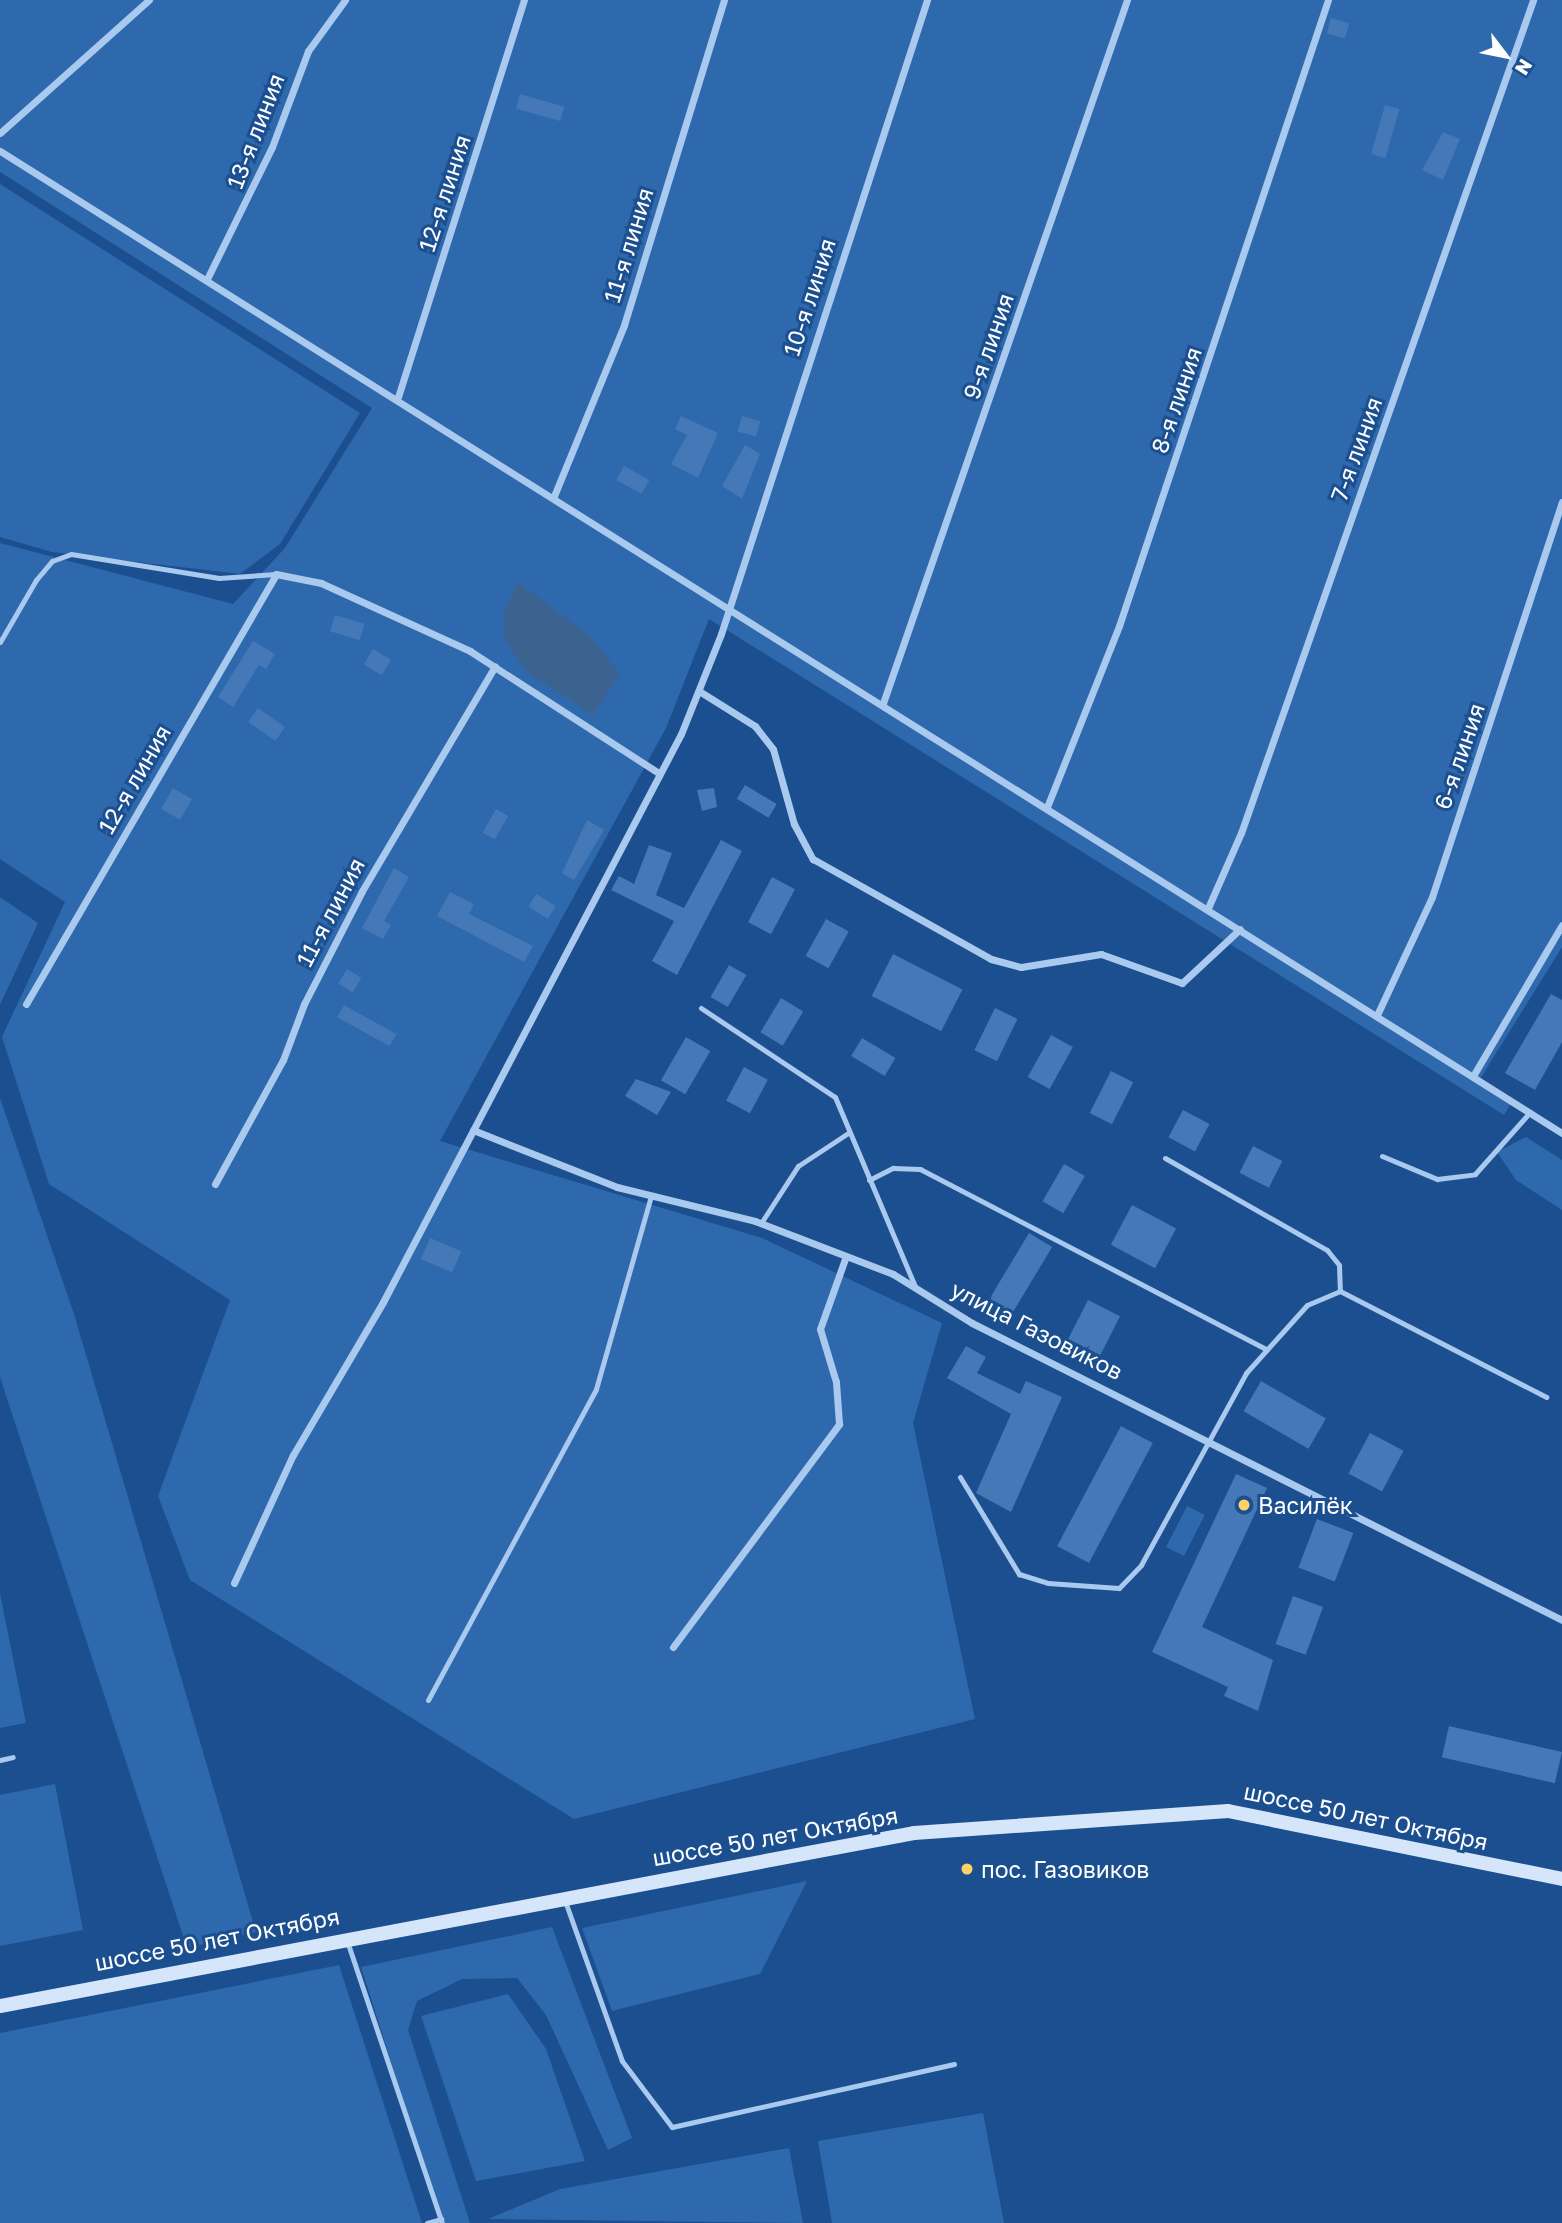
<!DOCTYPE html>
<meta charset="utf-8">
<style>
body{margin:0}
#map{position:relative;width:1562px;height:2223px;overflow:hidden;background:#1b4f8f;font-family:"Golos Text",sans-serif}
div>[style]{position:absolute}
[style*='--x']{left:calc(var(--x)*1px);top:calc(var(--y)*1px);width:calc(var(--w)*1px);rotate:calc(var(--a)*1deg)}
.green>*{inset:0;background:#2e69ad;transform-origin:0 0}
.water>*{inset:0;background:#3c6290}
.building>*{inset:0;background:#4478b7;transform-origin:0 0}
.lane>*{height:5px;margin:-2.5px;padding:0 2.5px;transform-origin:2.5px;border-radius:2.5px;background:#a9c9ee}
.street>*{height:7px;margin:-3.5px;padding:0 3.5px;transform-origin:3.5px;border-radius:3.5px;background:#a9c9ee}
.secondary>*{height:14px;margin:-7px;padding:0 7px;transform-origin:7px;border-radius:7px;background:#d6e6fa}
.dots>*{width:19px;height:19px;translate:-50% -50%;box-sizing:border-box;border:4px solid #1b4f8f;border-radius:50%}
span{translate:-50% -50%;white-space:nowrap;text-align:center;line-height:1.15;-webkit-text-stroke:6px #1b4f8f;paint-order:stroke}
.street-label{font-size:23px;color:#fff}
.poi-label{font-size:23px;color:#fff}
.left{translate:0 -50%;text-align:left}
.north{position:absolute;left:1471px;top:21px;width:70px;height:70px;-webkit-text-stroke:5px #1b4f8f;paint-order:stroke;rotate:122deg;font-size:19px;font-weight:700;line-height:28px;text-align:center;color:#fff}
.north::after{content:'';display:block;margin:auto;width:24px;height:32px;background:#fff;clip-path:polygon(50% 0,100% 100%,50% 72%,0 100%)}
</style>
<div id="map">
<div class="green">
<i style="clip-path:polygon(0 0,1562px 0,1562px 947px,1480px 1079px,1513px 1100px,1504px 1115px,709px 619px,666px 728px,440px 1141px,762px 1238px,942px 1323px,913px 1423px,975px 1719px,574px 1819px,190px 1580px,158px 1496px,230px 1300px,49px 1184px,2px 1037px,65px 902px,0 859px,0 543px,233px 604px,285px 548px,372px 408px,0 172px)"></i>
<i style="clip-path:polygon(0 184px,360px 413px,280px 544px,240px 574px,52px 552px,0 537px)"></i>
<i style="clip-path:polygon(0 897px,38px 923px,0 1005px)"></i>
<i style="clip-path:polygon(0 1098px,74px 1314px,256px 1932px,187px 1948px,0 1377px)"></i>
<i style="clip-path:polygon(1526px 1137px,1562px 1160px,1562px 1210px,1516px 1180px,1497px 1152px)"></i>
<i style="left:1187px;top:1506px;width:20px;height:46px;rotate:27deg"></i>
<i style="clip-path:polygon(0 1594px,26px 1723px,0 1728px)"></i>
<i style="clip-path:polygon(55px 1784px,83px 1930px,0 1946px,0 1795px)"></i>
<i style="clip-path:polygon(807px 1881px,760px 1974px,612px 2011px,582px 1928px)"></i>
<i style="clip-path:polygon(552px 1927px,632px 2138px,608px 2150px,546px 2015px,517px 1978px,462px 1979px,417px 2001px,408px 2030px,470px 2223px,442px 2223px,361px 1967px)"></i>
<i style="clip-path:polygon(339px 1965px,422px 2223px,0 2223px,0 2033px)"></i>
<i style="clip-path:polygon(508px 1994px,546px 2049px,585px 2161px,476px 2181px,421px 2016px)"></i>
<i style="clip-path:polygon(983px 2113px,1004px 2223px,832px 2223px,818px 2141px)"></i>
<i style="clip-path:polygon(789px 2148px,803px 2223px,488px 2219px,560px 2189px)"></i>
</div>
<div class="water">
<i style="clip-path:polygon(518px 582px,591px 637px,620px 674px,593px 715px,528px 673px,504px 639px,505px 610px)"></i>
</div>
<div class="building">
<i style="left:1331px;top:18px;width:19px;height:16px;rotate:16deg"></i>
<i style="left:520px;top:94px;width:46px;height:15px;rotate:16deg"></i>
<i style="left:1385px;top:105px;width:15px;height:51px;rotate:16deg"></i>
<i style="clip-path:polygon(1443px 132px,1460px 139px,1443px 180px,1422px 170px)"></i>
<i style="clip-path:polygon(681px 416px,718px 433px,698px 478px,671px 464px,687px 435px,675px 429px)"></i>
<i style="left:742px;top:416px;width:19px;height:16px;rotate:16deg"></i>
<i style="clip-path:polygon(745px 445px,760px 454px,742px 499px,722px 486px)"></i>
<i style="left:624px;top:466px;width:29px;height:16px;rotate:29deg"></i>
<i style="left:335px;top:615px;width:31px;height:17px;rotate:17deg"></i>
<i style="clip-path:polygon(253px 641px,275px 654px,266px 669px,259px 665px,233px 707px,218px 697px)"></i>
<i style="left:373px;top:649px;width:21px;height:18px;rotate:31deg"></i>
<i style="left:258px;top:708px;width:33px;height:17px;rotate:35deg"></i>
<i style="left:745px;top:785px;width:37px;height:16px;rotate:31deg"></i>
<i style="left:173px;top:788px;width:22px;height:24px;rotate:30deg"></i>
<i style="clip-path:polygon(714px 788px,717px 807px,702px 811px,697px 790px)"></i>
<i style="left:496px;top:809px;width:14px;height:27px;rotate:30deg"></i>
<i style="clip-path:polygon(587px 820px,604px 830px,574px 880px,562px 873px)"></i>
<i style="clip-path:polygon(721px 840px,742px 851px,677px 975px,652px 961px,674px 921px,611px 890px,619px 876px,634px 884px,649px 845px,672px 853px,656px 895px,684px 908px)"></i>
<i style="clip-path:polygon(394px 868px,409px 877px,384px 921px,391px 925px,383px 939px,362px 928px)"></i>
<i style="left:772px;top:877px;width:26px;height:51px;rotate:28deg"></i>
<i style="clip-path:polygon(450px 892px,474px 904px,469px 914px,533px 946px,524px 962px,437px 916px)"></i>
<i style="left:536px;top:894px;width:23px;height:15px;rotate:31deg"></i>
<i style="left:826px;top:919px;width:26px;height:42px;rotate:29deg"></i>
<i style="left:893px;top:954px;width:78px;height:47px;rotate:27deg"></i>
<i style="left:729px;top:965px;width:20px;height:37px;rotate:30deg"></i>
<i style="left:347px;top:969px;width:17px;height:17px;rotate:31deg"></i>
<i style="clip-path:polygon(1551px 994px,1562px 1000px,1562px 1042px,1535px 1090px,1505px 1073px)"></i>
<i style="left:781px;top:998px;width:26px;height:40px;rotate:31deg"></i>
<i style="left:344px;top:1005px;width:60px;height:14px;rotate:29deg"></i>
<i style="left:995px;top:1008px;width:25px;height:47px;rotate:26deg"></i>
<i style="left:1051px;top:1035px;width:25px;height:48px;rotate:29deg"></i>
<i style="left:686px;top:1037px;width:28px;height:50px;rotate:30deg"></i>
<i style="left:862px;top:1038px;width:39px;height:21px;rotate:31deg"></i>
<i style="left:744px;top:1067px;width:27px;height:38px;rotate:28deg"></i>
<i style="left:1111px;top:1071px;width:25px;height:47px;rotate:27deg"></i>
<i style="clip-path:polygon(636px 1079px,671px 1092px,657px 1115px,625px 1096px)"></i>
<i style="left:1183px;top:1110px;width:30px;height:31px;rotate:28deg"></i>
<i style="left:1253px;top:1146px;width:33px;height:30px;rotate:27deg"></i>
<i style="left:1064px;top:1164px;width:24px;height:43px;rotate:30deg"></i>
<i style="left:1132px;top:1205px;width:50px;height:45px;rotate:28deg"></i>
<i style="left:1029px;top:1233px;width:27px;height:91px;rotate:31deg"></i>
<i style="left:430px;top:1238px;width:34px;height:23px;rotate:23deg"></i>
<i style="left:1088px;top:1300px;width:36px;height:44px;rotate:27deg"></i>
<i style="clip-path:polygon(966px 1346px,986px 1357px,977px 1373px,1020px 1394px,1026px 1381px,1062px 1397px,1011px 1512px,976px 1493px,1011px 1414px,947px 1378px)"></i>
<i style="left:1261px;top:1381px;width:75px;height:35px;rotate:30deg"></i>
<i style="left:1121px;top:1426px;width:36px;height:136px;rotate:28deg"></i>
<i style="left:1370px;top:1433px;width:38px;height:46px;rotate:28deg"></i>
<i style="clip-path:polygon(1236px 1474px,1267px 1488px,1202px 1627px,1273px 1660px,1258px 1711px,1224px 1696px,1228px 1687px,1152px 1652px)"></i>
<i style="left:1317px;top:1519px;width:39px;height:52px;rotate:21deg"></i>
<i style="left:1293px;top:1596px;width:32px;height:51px;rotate:20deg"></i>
<i style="left:1449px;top:1726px;width:116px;height:32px;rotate:13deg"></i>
</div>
<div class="lane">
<i style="--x:0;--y:642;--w:72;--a:-59.9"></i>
<i style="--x:36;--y:580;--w:25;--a:-50"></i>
<i style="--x:52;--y:561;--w:20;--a:-20"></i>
<i style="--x:71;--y:554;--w:150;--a:9.2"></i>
<i style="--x:219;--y:578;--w:57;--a:-4"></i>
<i style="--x:701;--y:1008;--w:161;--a:33.6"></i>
<i style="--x:835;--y:1097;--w:205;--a:67.1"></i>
<i style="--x:1382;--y:1156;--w:60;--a:22.7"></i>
<i style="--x:1437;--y:1179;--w:38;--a:-7"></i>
<i style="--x:1475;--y:1174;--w:83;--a:-48.4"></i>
<i style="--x:1165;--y:1158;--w:186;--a:29.6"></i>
<i style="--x:1327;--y:1250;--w:19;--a:51"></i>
<i style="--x:1339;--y:1265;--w:26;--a:88"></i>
<i style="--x:869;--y:1180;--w:27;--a:-27"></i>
<i style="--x:893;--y:1168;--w:27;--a:2"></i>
<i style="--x:920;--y:1169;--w:391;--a:27.5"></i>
<i style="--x:761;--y:1223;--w:68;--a:-57"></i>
<i style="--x:798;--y:1166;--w:60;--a:-33.4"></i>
<i style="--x:960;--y:1477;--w:114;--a:58.7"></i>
<i style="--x:1019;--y:1574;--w:30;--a:17"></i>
<i style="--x:1048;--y:1583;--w:71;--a:4"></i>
<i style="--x:1119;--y:1588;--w:32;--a:-46"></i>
<i style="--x:1141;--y:1565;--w:219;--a:-61.3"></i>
<i style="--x:1246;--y:1373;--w:91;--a:-48.1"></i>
<i style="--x:1307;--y:1305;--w:36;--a:-23"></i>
<i style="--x:1340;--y:1291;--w:232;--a:27.2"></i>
<i style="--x:428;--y:1700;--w:353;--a:-61.6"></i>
<i style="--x:596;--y:1389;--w:201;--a:-74.1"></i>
<i style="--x:0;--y:1760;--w:13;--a:-13"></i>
<i style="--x:565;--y:1901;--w:170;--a:70.4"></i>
<i style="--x:622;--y:2061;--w:83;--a:52.9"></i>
<i style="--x:672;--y:2127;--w:289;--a:-12.6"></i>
<i style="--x:347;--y:1941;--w:298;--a:71.4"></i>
<i style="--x:427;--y:2223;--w:15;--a:-16"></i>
</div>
<div class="street">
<i style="--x:0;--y:133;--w:200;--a:-41.8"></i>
<i style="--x:0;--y:151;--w:1845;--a:32.16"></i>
<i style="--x:207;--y:279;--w:147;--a:-63.8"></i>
<i style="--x:272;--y:147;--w:103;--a:-69.4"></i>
<i style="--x:308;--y:51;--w:63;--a:-54"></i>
<i style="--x:398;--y:397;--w:417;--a:-72.4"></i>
<i style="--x:554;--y:496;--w:185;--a:-67.7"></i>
<i style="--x:624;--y:325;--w:340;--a:-72.9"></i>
<i style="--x:699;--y:691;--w:66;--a:32"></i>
<i style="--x:755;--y:726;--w:29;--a:52"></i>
<i style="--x:773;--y:749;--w:78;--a:74.4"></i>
<i style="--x:794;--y:824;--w:40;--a:62"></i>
<i style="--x:813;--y:859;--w:204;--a:29.3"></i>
<i style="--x:991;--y:959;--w:31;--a:15"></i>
<i style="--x:1021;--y:967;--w:81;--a:-9.2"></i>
<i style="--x:1101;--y:954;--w:86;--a:19.7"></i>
<i style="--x:1182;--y:983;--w:79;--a:-43"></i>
<i style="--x:883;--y:703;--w:744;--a:-70.86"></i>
<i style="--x:1047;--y:807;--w:195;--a:-68.3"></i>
<i style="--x:1119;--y:626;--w:660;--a:-71.54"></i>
<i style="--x:1208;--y:908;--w:82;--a:-66.3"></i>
<i style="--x:1241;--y:833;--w:883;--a:-70.68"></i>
<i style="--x:26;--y:1004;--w:497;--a:-59.8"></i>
<i style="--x:276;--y:574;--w:46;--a:11.3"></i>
<i style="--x:321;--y:583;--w:164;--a:24.5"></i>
<i style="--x:470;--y:651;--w:226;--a:32.9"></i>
<i style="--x:1377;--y:1015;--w:130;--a:-65"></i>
<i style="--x:1432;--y:897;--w:416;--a:-71.8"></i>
<i style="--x:1473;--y:1076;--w:175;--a:-59.5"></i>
<i style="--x:473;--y:1130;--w:155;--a:21.6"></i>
<i style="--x:617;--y:1187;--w:142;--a:13.8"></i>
<i style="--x:755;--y:1221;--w:148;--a:21"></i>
<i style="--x:893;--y:1274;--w:93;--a:31.8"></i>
<i style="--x:972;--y:1323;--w:661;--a:26.72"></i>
<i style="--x:215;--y:1184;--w:141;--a:-61.3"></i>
<i style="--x:283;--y:1060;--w:60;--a:-69.4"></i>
<i style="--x:304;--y:1004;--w:127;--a:-62.8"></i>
<i style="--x:362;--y:891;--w:261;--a:-59.4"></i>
<i style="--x:234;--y:1583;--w:141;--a:-65.3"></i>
<i style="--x:293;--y:1455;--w:178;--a:-59.5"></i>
<i style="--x:383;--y:1302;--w:641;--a:-62.32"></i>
<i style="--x:681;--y:734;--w:108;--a:-68.2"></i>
<i style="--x:721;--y:634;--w:667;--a:-72"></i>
<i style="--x:673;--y:1647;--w:278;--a:-53.3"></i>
<i style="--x:839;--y:1424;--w:42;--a:-94.1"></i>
<i style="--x:836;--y:1382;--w:55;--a:-106.8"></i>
<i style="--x:820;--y:1329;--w:77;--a:-70.4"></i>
</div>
<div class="secondary">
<i style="--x:0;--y:2006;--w:930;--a:-10.72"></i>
<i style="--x:914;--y:1833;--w:315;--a:-4"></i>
<i style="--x:1228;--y:1811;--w:341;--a:11.5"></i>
</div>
<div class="dots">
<i style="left:1244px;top:1505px;background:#ffd166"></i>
<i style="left:967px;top:1869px;background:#ffd166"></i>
</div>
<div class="street-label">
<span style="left:255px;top:131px;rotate:-69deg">13-я линия</span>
<span style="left:444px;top:193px;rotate:-72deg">12-я линия</span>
<span style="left:628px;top:245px;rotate:-73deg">11-я линия</span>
<span style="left:809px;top:297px;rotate:-72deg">10-я линия</span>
<span style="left:988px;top:346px;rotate:-71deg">9-я линия</span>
<span style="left:1176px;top:400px;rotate:-71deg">8-я линия</span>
<span style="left:1356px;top:449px;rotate:-70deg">7-я линия</span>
<span style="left:1459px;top:756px;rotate:-71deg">6-я линия</span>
<span style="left:134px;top:779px;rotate:-60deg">12-я линия</span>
<span style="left:330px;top:912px;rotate:-62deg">11-я линия</span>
<span style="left:1037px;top:1330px;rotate:27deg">улица Газовиков</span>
<span style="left:1366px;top:1816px;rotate:12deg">шоссе 50 лет Октября</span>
<span style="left:775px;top:1836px;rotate:-10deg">шоссе 50 лет Октября</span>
<span style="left:217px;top:1939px;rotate:-11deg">шоссе 50 лет Октября</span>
</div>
<div class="poi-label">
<span class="left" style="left:1258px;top:1505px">Василёк</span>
<span class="left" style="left:981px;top:1869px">пос. Газовиков</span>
</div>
<div class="north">N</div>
</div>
